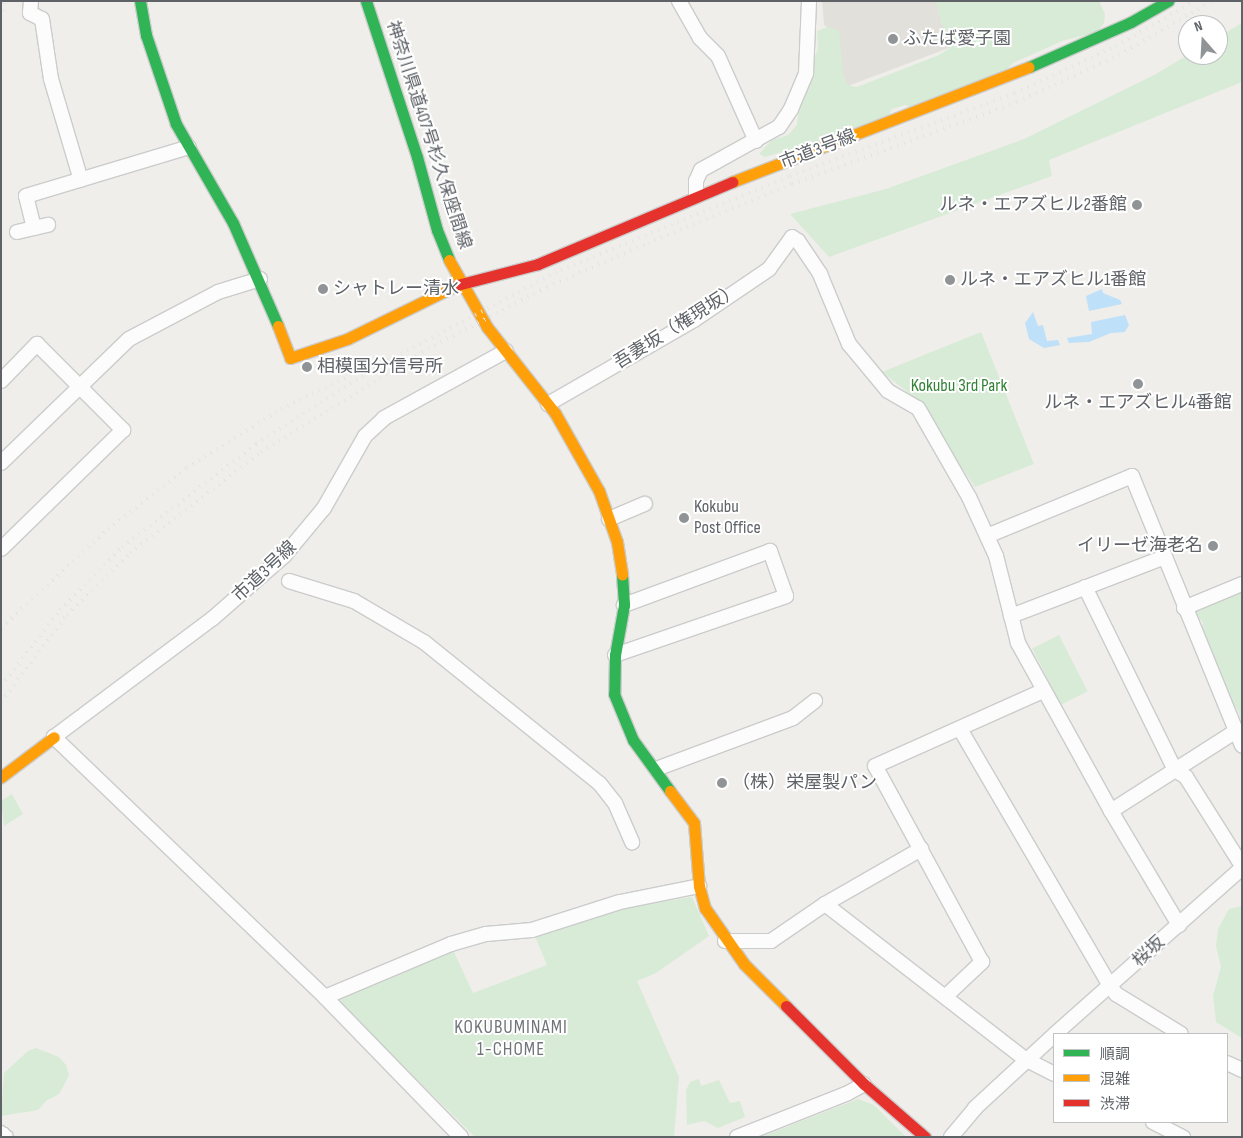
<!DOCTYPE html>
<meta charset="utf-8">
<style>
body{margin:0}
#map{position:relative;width:1243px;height:1138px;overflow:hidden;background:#efeeea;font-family:"Sofia Sans Condensed","Noto Sans JP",sans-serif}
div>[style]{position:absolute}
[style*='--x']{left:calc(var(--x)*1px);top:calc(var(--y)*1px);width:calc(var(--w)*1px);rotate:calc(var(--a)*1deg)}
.education>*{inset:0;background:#e2e0da}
.green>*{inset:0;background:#d8ebd6;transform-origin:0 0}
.water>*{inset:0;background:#bfe0f9}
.roads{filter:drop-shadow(1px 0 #cbcccc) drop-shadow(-1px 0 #cbcccc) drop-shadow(0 1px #cbcccc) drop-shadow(0 -1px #cbcccc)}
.street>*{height:14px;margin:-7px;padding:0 7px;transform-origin:7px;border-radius:7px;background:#fdfcfc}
.fast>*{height:11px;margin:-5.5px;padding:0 5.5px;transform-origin:5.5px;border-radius:5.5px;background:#30b455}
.slow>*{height:11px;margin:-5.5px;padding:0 5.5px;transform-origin:5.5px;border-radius:5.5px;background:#ff9f0a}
.jam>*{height:11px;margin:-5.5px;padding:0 5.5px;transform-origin:5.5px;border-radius:5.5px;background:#e5322d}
.rail>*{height:4px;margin-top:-2px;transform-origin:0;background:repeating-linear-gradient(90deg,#e4e4e4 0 1px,transparent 0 7px)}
.dots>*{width:14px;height:14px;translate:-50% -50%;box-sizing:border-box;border:2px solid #fff;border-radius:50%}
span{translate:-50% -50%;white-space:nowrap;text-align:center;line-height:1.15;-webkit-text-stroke:4px #fff;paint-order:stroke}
.poi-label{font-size:18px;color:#5f6368}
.left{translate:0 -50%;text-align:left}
.right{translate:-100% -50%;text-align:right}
.street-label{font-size:18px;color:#5f6368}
.park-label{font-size:18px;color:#348238}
.neighbourhood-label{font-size:19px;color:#70757a;letter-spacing:1px}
.frame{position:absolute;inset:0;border:2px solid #5f6368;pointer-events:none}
.legend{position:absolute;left:1053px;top:1033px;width:175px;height:90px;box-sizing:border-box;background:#fff;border:1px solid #bfc1c3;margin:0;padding:6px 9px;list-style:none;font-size:15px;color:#5f6368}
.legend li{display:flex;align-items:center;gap:10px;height:25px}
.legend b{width:25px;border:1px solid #bfc1c3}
.north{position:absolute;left:1178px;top:15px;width:50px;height:50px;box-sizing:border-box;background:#fff;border:1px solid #bfc1c3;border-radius:50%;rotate:341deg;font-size:14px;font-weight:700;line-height:20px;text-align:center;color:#5f6368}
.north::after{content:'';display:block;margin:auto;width:18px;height:22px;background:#919496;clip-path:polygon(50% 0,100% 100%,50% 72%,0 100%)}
</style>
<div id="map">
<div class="education">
<i style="clip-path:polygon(822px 1px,944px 1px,954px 46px,848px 86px,842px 76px,832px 31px,824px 25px)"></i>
</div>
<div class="green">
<i style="clip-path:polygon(936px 1px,1099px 1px,1105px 14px,1104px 23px,1097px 32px,1062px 41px,1013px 63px,1007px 69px,912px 108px,905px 105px,892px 109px,885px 122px,765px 157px,759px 154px,772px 140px,788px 135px,797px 125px,800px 99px,818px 48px,817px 31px,827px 27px,839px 31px,843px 74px,847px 85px,857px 87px,939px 55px,950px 48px,953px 42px,941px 23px)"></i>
<i style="clip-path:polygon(1242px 23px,1242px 82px,1049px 160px,1052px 176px,829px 257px,790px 214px,886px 189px,1024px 139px,1154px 75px,1188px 55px,1218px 55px,1218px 37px)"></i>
<i style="clip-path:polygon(981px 332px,1034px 464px,975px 487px,942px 439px,923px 404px,882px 372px)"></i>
<i style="clip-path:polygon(1242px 585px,1242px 723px,1238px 710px,1226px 696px,1200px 636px,1203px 623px,1194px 612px,1196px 604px)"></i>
<i style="left:1059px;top:635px;width:63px;height:30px;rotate:63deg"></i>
<i style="clip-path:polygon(12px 794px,23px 814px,4px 826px,1px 801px)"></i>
<i style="clip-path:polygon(692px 897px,709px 936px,656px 973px,637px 981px,679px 1077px,674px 1137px,475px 1137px,342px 1005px,339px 994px,453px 950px,473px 993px,547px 965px,534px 934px,609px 910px)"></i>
<i style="clip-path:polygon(1242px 906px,1242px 1038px,1216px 1022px,1213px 996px,1221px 967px,1216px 946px,1218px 929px,1229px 909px)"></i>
<i style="clip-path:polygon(36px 1048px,59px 1057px,66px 1065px,69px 1075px,64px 1085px,59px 1094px,46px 1101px,38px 1110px,1px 1116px,4px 1073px,28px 1051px)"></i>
<i style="clip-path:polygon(699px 1079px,701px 1086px,719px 1080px,730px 1103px,740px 1101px,745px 1117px,718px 1128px,704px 1121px,687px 1125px,686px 1090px,690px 1082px)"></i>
<i style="clip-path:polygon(858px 1099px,874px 1105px,906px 1137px,761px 1137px)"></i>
</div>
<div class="water">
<i style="clip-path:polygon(1102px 289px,1103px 293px,1120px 300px,1122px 304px,1089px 311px,1086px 296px)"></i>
<i style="clip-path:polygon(1033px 312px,1038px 326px,1043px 325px,1047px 341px,1058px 340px,1060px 345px,1044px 348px,1029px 339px,1025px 323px)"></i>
<i style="clip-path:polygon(1125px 315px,1129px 325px,1125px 332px,1111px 333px,1089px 342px,1069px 343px,1067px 338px,1092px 334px,1091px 322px)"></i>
</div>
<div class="roads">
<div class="street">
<i style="--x:31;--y:1;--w:12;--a:95"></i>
<i style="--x:30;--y:13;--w:13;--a:27"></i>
<i style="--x:42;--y:19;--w:61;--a:81.5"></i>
<i style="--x:51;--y:79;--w:105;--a:73.5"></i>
<i style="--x:679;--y:1;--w:43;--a:60.4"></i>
<i style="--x:700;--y:38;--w:25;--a:45"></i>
<i style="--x:718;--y:56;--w:93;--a:65.9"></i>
<i style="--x:696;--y:196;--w:15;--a:-90"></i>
<i style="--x:696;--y:181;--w:12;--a:-66"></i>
<i style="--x:701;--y:170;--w:89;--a:-28.9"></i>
<i style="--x:779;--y:127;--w:22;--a:-56"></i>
<i style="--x:791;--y:109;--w:39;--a:-67"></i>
<i style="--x:806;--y:73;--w:72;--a:-87.6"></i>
<i style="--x:34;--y:228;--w:33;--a:-104"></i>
<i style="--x:26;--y:196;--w:170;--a:-16.7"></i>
<i style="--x:17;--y:232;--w:32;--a:-13"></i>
<i style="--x:1;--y:381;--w:52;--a:-45.8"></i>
<i style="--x:37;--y:344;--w:122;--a:45"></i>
<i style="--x:123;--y:430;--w:170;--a:135.7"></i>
<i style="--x:548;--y:404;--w:168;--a:-29.9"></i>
<i style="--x:694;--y:320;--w:91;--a:-34.2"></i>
<i style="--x:769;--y:269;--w:39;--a:-54"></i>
<i style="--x:792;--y:237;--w:7;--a:34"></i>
<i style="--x:798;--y:241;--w:40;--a:56"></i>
<i style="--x:820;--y:274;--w:76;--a:67.5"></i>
<i style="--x:849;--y:344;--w:61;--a:50.3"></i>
<i style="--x:888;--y:391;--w:34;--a:30"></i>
<i style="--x:918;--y:408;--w:103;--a:60.2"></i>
<i style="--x:969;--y:497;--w:65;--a:65.4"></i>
<i style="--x:996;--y:556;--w:90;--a:75.8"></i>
<i style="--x:1018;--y:643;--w:192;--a:61"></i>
<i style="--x:1111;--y:811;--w:133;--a:59.2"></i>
<i style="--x:1;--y:463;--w:178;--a:-44.1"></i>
<i style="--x:129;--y:339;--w:101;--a:-27.8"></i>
<i style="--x:218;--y:292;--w:44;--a:-17.2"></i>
<i style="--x:609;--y:519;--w:39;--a:-23"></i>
<i style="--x:987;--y:536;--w:157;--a:-22.5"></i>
<i style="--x:1132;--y:476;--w:291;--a:67.8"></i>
<i style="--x:289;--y:581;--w:68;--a:17.1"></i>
<i style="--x:354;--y:601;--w:81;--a:30.4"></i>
<i style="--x:424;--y:642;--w:226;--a:38.9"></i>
<i style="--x:600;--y:784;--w:24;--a:52"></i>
<i style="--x:615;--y:803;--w:43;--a:66.4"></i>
<i style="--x:1085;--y:587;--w:204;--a:63.8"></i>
<i style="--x:1175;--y:770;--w:13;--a:32"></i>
<i style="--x:1186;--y:777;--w:105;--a:57.8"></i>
<i style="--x:1184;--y:608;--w:63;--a:-22.5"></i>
<i style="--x:1011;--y:616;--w:165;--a:-21"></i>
<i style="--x:615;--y:655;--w:181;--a:-19"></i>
<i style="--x:786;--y:596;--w:48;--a:-109.6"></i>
<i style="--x:770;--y:551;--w:156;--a:159.7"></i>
<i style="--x:960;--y:729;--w:299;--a:59.7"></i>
<i style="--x:1111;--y:987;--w:9;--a:54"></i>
<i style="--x:1116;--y:994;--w:76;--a:31.6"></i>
<i style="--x:656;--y:769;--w:146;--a:-20.4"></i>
<i style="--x:793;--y:718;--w:28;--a:-38"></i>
<i style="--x:1111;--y:811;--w:148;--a:-32.6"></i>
<i style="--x:825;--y:904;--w:253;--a:37.8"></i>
<i style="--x:1025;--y:1059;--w:33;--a:27"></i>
<i style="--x:725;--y:941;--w:46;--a:0"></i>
<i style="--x:771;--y:941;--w:65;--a:-34.4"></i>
<i style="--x:825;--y:904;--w:111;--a:-29.8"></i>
<i style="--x:946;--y:996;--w:50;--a:-43.4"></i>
<i style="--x:982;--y:962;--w:223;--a:-118.6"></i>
<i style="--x:875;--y:766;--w:184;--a:-24.1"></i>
<i style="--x:325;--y:997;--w:137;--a:-22.8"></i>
<i style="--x:451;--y:944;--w:36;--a:-16"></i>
<i style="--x:486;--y:934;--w:46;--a:-5"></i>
<i style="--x:532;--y:930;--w:92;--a:-17.7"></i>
<i style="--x:620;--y:902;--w:81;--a:-11.4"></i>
<i style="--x:1055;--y:1034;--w:250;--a:-41.6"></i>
<i style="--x:1227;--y:1063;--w:17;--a:25"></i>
<i style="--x:1153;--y:1122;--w:34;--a:27"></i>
<i style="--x:1;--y:1133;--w:6;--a:39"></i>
<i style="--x:461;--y:1137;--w:195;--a:-134.2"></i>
<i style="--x:325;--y:997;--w:376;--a:-136.2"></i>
<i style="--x:54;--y:737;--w:197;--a:-36.8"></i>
<i style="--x:212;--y:619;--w:96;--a:-41.2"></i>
<i style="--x:284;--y:556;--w:62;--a:-50.2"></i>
<i style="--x:324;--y:508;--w:83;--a:-60.3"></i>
<i style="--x:365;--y:436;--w:26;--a:-43"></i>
<i style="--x:384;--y:418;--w:139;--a:-28.8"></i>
<i style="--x:737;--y:1137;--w:119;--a:-21.6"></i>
<i style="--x:848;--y:1093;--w:18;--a:-29"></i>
<i style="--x:951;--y:1137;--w:38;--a:-50"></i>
<i style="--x:975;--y:1108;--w:108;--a:-42.7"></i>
</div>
<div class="fast">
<i style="--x:140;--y:1;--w:35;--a:80"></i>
<i style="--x:146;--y:35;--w:94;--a:71.4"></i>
<i style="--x:176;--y:124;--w:114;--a:60.1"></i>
<i style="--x:233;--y:223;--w:112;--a:66.4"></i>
<i style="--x:366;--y:1;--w:164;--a:71.9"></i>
<i style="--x:417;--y:157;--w:76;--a:74.7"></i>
<i style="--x:437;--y:230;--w:32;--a:68"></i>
<i style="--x:1029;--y:67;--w:111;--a:-23.8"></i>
<i style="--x:1131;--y:22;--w:43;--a:-29.6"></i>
<i style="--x:622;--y:575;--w:30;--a:86"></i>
<i style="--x:624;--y:605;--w:51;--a:100.2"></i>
<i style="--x:615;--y:655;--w:39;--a:91"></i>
<i style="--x:614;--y:694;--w:50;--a:67.6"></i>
<i style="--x:633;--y:740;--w:63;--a:54"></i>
</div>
<div class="slow">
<i style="--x:732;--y:182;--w:318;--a:-21.2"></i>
<i style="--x:449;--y:260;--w:77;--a:60.4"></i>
<i style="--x:487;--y:327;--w:110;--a:51.7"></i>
<i style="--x:555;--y:413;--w:90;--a:60.6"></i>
<i style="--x:599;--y:491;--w:54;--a:70.6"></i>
<i style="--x:617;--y:542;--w:33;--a:81"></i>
<i style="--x:278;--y:326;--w:34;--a:69"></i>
<i style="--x:290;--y:358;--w:60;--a:-18.4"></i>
<i style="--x:347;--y:339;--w:123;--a:-26.1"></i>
<i style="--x:1;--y:777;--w:66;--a:-37"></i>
<i style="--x:670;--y:791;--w:40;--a:53"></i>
<i style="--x:694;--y:823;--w:63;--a:85.5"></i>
<i style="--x:699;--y:886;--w:23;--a:75"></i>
<i style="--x:705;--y:908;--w:68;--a:55.1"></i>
<i style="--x:744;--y:964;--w:59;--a:45"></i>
</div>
<div class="jam">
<i style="--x:457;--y:285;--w:84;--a:-14.5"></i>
<i style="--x:538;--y:264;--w:211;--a:-22.9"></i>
<i style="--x:786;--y:1006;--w:110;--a:45"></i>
<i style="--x:864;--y:1084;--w:81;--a:41"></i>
</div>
</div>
<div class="rail">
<i style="--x:1;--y:18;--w:17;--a:-80"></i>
<i style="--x:1;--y:628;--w:146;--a:-42.8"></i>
<i style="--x:108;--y:529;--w:100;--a:-37.7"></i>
<i style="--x:187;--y:468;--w:111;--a:-32.1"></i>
<i style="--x:281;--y:409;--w:85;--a:-26"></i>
<i style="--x:1;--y:686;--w:96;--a:-52.2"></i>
<i style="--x:60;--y:610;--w:88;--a:-45.5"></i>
<i style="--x:122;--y:547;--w:169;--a:-37.5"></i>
<i style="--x:256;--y:444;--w:143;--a:-32.7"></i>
<i style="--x:376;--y:367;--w:209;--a:-27.7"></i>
<i style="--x:561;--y:270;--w:248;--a:-22.3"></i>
<i style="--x:790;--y:176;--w:240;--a:-20.2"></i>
<i style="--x:1015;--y:93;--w:111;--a:-25"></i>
<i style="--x:1116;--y:46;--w:91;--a:-29.7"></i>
<i style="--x:1;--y:702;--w:109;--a:-52.8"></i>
<i style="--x:67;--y:615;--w:88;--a:-44.5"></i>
<i style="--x:130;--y:553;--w:165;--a:-37.6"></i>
<i style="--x:261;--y:452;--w:190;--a:-31.8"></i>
<i style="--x:422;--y:352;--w:141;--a:-27.5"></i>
<i style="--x:547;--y:287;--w:110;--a:-23.5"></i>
<i style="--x:648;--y:243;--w:156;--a:-22.3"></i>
<i style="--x:792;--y:184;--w:239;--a:-20"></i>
<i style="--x:1017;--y:102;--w:112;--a:-24.7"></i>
<i style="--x:1119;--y:55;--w:108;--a:-30.1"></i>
</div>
<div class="dots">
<i style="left:893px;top:39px;background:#919496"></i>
<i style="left:1137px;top:205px;background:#919496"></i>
<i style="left:950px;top:280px;background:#919496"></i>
<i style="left:323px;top:289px;background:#919496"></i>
<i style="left:307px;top:367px;background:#919496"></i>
<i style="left:1138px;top:384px;background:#919496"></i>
<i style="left:684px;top:518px;background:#919496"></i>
<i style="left:1213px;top:546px;background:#919496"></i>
<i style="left:722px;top:783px;background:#919496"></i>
</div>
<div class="poi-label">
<span class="left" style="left:903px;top:39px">ふたば愛子園</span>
<span class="right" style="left:1127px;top:205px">ルネ・エアズヒル2番館</span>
<span class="left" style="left:960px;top:280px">ルネ・エアズヒル1番館</span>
<span class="left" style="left:333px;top:289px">シャトレー清水</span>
<span class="left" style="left:317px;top:367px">相模国分信号所</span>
<span style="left:1138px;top:403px">ルネ・エアズヒル4番館</span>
<span class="left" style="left:694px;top:518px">Kokubu<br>Post Office</span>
<span class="right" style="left:1203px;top:546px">イリーゼ海老名</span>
<span class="left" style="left:732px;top:783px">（株）栄屋製パン</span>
</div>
<div class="street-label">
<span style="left:428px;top:135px;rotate:72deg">神奈川県道407号杉久保座間線</span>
<span style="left:818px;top:150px;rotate:-21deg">市道3号線</span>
<span style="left:677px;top:327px;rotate:-32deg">吾妻坂（権現坂）</span>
<span style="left:265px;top:572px;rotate:-43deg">市道3号線</span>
<span style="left:1149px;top:952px;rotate:-43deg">桜坂</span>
</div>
<div class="park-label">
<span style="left:959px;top:386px">Kokubu 3rd Park</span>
</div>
<div class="neighbourhood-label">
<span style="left:511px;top:1039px">KOKUBUMINAMI<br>1-CHOME</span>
</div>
<div class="frame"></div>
<ul class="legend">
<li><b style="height:6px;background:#30b455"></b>順調</li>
<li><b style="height:6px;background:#ff9f0a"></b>混雑</li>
<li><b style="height:6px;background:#e5322d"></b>渋滞</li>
</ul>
<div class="north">N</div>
</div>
